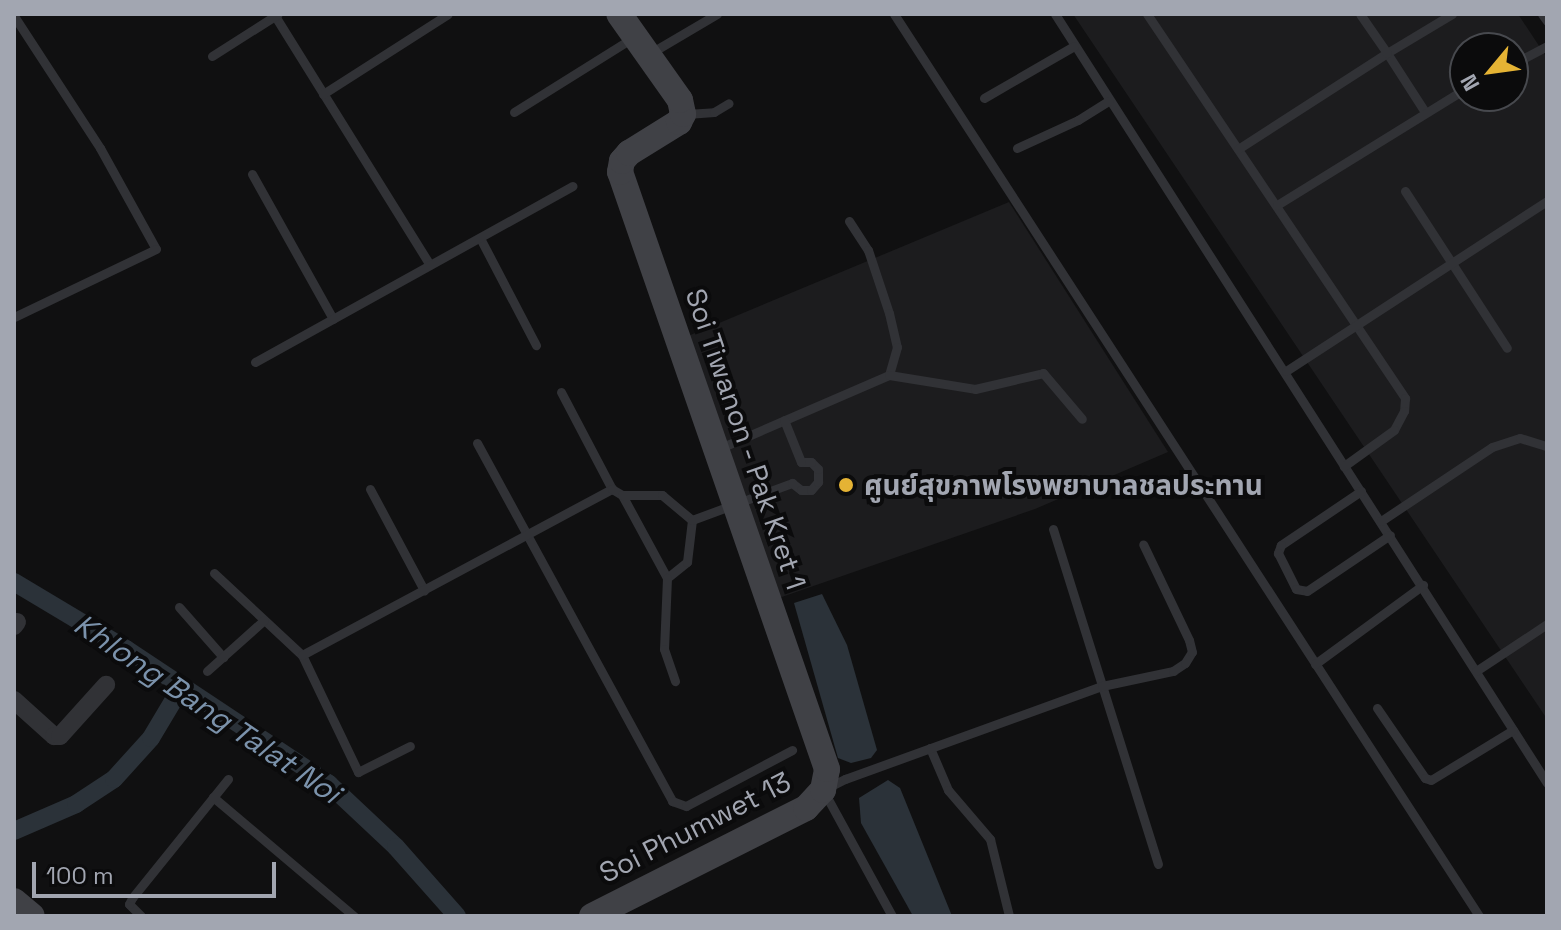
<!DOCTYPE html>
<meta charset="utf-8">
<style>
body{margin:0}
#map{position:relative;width:1561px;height:930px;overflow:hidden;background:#101011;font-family:"Space Grotesk","Noto Sans Thai",sans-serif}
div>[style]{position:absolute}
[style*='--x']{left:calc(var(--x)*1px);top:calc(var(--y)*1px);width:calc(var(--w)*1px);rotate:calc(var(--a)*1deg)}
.built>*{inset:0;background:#1c1c1e}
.water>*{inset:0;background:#2b3239}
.canal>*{height:18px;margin:-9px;padding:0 9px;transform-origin:9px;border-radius:9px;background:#2b3239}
.lane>*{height:9px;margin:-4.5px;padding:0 4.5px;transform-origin:4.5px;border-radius:4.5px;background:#313236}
.street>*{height:18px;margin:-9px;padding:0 9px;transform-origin:9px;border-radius:9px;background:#313236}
.secondary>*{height:26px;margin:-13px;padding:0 13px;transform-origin:13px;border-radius:13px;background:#404146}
.dots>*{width:22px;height:22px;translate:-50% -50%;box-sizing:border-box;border:4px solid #0b0b0c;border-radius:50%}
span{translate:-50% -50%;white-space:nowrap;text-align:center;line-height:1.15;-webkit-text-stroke:8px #0b0b0c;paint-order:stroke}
.street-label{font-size:28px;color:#a2a6b1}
.poi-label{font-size:28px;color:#a2a6b1;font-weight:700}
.left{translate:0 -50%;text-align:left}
.water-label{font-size:30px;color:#7b92ab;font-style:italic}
.frame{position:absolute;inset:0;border:16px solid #a2a6b1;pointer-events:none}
.north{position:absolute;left:1449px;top:32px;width:80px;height:80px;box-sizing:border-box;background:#0b0b0c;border:2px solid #47494e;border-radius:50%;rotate:241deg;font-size:22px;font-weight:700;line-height:32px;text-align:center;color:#a2a6b1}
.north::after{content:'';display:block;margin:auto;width:28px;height:36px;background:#e5b334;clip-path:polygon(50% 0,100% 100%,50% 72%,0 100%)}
.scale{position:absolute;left:32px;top:862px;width:244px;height:36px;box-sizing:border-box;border:4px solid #a2a6b1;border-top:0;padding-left:10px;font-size:24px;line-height:28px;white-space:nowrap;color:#a2a6b1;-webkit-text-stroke:6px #0b0b0c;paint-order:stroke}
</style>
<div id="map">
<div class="built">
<i style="clip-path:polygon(evenodd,1073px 14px,1518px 14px,1547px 58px,1547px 719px,1073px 14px,1465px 48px,1513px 48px,1513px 96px,1465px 96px,1465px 48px)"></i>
<i style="clip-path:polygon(1009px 202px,1168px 452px,1035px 509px,776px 599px,688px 336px)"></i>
</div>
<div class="water">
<i style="clip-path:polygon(822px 594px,847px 645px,877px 750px,871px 758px,851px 763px,838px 758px,794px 603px)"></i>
<i style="clip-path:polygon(888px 780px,900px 788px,952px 916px,913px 916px,861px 823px,859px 798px)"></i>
</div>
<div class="canal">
<i style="--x:14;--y:582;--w:131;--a:30.9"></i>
<i style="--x:126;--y:649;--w:244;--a:33.6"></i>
<i style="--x:329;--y:784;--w:92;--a:43.2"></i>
<i style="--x:396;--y:847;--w:92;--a:48.5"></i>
<i style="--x:14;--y:831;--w:68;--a:-23.5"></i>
<i style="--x:76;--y:804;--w:45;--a:-33.3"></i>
<i style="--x:114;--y:779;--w:55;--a:-47.9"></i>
<i style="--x:151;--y:738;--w:61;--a:-59.2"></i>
</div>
<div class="lane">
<i style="--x:894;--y:14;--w:1075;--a:57.03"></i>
<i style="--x:1055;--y:14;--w:913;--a:57.39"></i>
<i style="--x:1147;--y:14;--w:463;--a:56.1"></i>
<i style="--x:1405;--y:398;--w:13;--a:94"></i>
<i style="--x:1404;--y:411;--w:21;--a:118"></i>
<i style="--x:1394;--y:430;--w:62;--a:144.2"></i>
<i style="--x:1542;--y:14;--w:9;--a:54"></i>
<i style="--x:14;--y:16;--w:158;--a:56.9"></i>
<i style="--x:100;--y:148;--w:115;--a:61"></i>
<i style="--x:156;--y:249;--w:157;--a:154.4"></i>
<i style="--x:275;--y:16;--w:293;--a:58.1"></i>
<i style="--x:649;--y:54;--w:79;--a:-30.5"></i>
<i style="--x:212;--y:56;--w:78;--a:-32.5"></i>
<i style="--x:1513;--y:64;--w:38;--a:-28"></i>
<i style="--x:323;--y:94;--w:148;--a:-32.6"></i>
<i style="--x:984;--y:98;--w:104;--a:-30"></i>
<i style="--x:514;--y:112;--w:142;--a:-32"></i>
<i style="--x:1425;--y:112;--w:70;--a:-122.8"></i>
<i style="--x:1387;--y:53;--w:76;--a:-31"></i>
<i style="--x:687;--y:114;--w:27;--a:-4"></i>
<i style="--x:714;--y:112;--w:17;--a:-31"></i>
<i style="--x:1017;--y:148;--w:67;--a:-24.7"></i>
<i style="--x:1078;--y:120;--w:36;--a:-32"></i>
<i style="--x:1238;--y:149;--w:177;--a:-32.8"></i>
<i style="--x:1387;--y:53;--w:47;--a:-124.7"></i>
<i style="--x:252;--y:174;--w:166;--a:60.8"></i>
<i style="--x:1405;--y:191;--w:187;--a:57"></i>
<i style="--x:1277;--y:205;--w:221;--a:-31.7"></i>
<i style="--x:849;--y:221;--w:35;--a:57"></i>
<i style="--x:868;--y:250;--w:66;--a:71.6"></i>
<i style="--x:889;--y:313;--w:35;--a:77"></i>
<i style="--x:897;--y:347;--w:29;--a:106"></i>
<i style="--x:480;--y:238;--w:121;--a:62.4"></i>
<i style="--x:255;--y:362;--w:363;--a:-29"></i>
<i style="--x:1286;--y:371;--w:311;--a:-33.1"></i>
<i style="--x:561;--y:392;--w:110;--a:62.3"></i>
<i style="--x:477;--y:443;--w:408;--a:61.4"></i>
<i style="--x:672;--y:801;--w:15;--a:20"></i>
<i style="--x:686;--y:806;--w:120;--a:-27.8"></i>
<i style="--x:718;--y:449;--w:186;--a:-23.4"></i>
<i style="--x:889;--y:375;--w:87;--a:9.2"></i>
<i style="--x:975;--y:389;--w:70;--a:-13.2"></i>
<i style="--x:1043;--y:373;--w:60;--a:49.7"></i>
<i style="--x:370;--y:489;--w:115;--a:61.9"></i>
<i style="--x:1361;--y:491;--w:97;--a:146"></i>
<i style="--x:1281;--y:545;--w:9;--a:111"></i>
<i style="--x:1278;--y:553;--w:40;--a:63.4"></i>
<i style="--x:1296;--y:589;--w:11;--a:10"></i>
<i style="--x:1307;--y:591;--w:100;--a:-34"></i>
<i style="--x:622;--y:495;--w:94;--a:61.5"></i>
<i style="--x:667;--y:578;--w:26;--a:-39"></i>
<i style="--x:687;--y:562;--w:42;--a:-83.2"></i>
<i style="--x:1381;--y:521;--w:133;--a:-33.7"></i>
<i style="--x:1492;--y:447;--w:29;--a:-18"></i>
<i style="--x:1520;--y:438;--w:28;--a:17"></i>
<i style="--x:1053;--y:529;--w:351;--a:72.6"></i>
<i style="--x:214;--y:573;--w:120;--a:43"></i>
<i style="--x:302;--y:655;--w:130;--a:64.4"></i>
<i style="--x:358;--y:772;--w:58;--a:-26.6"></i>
<i style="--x:667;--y:578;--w:71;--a:92.4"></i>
<i style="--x:664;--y:649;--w:34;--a:71"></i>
<i style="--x:179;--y:607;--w:67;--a:48.7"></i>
<i style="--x:302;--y:655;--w:352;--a:-28.2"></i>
<i style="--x:612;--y:489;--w:12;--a:31"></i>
<i style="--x:622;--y:495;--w:40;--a:0"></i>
<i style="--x:662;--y:495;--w:39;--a:40"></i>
<i style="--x:692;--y:520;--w:107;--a:-20.3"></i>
<i style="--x:792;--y:483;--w:11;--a:38"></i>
<i style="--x:801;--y:490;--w:10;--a:0"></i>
<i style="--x:811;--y:490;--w:11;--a:-49"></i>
<i style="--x:818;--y:482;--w:13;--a:-90"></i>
<i style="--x:818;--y:469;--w:10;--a:-135"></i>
<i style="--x:811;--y:462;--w:10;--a:180"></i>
<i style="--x:801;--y:462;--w:45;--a:-112"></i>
<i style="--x:1315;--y:664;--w:134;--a:-36.2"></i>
<i style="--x:207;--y:671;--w:76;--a:-41.8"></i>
<i style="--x:1476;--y:671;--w:85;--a:-33.5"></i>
<i style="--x:1377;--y:708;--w:85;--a:55.6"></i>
<i style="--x:1425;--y:778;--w:6;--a:18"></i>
<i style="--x:1431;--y:780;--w:96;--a:-31.4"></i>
<i style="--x:930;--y:748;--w:46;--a:66.8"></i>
<i style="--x:948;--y:790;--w:65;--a:49.4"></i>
<i style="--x:990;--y:839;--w:79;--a:76.1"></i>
<i style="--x:213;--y:797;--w:185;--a:40.2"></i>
<i style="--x:141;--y:916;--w:17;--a:-135"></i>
<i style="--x:129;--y:904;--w:7;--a:-63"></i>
<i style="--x:132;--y:898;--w:153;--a:-51.1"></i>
<i style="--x:892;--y:916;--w:144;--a:-118.7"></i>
<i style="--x:823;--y:790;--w:25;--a:-27"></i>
<i style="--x:845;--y:779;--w:273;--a:-19.9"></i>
<i style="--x:1102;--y:686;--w:73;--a:-11.9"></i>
<i style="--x:1173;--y:671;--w:14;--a:-34"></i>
<i style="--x:1185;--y:663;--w:13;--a:-58"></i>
<i style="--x:1192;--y:652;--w:12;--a:-104"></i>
<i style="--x:1189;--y:640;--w:106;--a:-115.6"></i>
</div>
<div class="street">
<i style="--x:14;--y:626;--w:5;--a:-53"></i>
<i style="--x:14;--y:700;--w:54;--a:42"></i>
<i style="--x:54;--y:736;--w:6;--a:0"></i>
<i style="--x:60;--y:736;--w:69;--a:-48"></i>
</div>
<div class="secondary">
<i style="--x:14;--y:901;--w:23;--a:40"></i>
<i style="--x:592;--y:916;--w:240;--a:-26.8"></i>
<i style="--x:806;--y:808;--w:25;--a:-47"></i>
<i style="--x:823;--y:790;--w:21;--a:-79"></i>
<i style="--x:827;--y:769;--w:632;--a:-109.12"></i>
<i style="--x:620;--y:172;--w:11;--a:-80"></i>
<i style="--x:622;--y:161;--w:11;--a:-49"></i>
<i style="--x:629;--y:153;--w:59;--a:-31.8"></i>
<i style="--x:679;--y:122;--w:9;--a:-63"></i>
<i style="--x:683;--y:114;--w:14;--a:-102"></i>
<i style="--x:680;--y:100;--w:105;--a:-125.3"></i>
</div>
<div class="dots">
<i style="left:846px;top:485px;background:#e5b334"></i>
</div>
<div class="street-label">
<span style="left:746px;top:439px;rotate:71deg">Soi Tiwanon - Pak Kret 1</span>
<span style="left:695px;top:827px;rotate:-27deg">Soi Phumwet 13</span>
</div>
<div class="poi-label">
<span class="left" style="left:864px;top:485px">ศูนย์สุขภาพโรงพยาบาลชลประทาน</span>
</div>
<div class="water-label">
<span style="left:207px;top:709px;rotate:34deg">Khlong Bang Talat Noi</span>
</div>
<div class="frame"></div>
<div class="north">N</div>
<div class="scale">100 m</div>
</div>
